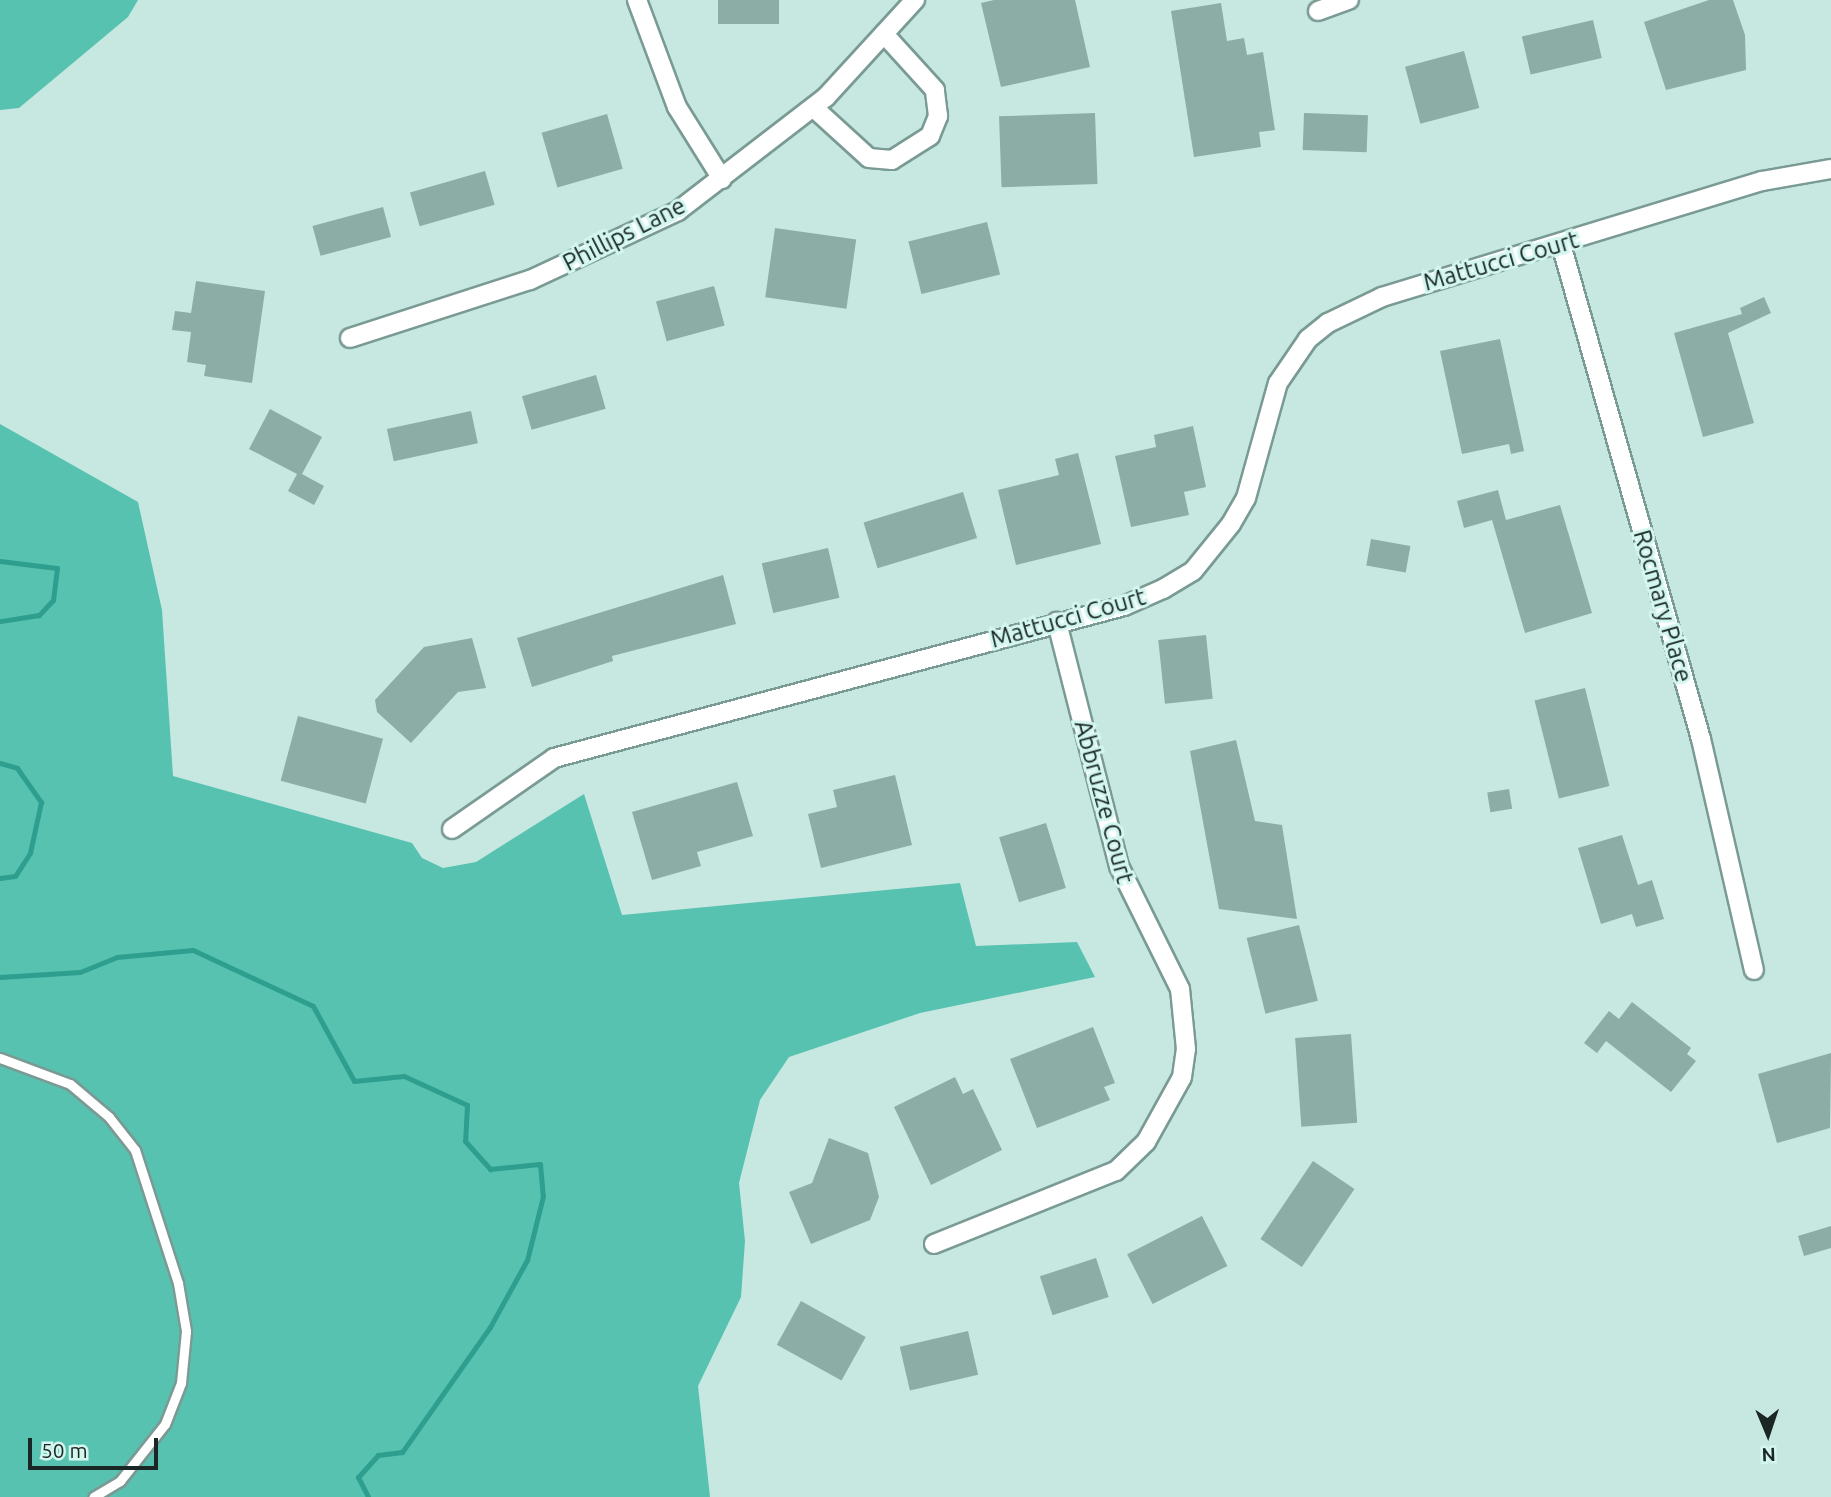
<!DOCTYPE html>
<style>
body{margin:0}
#map{position:relative;width:1831px;height:1497px;overflow:hidden;background:#c6e8e1;font-family:Ubuntu,sans-serif}
div>[style]{position:absolute}
[style*='--x']{left:calc(var(--x)*1px);top:calc(var(--y)*1px);width:calc(var(--w)*1px);rotate:calc(var(--a)*1deg)}
.forest>*{inset:0;background:#58c2b1}
.stream>*{height:5px;margin:-2.5px;padding:0 2.5px;transform-origin:2.5px;border-radius:2.5px;background:#2e9e8f}
.building>*{inset:0;background:#8caca6;transform-origin:0 0}
.roads{filter:drop-shadow(2px 0 #7a9a94) drop-shadow(-2px 0 #7a9a94) drop-shadow(0 2px #7a9a94) drop-shadow(0 -2px #7a9a94)}
.service>*{height:9px;margin:-4.5px;padding:0 4.5px;transform-origin:4.5px;border-radius:4.5px;background:#fff}
.minor>*{height:18px;margin:-9px;padding:0 9px;transform-origin:9px;border-radius:9px;background:#fff}
span{translate:-50% -50%;white-space:nowrap;text-align:center;line-height:1.15;-webkit-text-stroke:6px #d3f6ef;paint-order:stroke}
.street-label{font-size:24px;color:#1a2725}
.north{position:absolute;left:1733px;top:1399px;width:70px;height:70px;-webkit-text-stroke:5px #d3f6ef;paint-order:stroke;rotate:178deg;font-size:19px;font-weight:700;line-height:28px;text-align:center;color:#1a2725}
.north::after{content:'';display:block;margin:auto;width:24px;height:32px;background:#1a2725;clip-path:polygon(50% 0,100% 100%,50% 72%,0 100%)}
.scale{position:absolute;left:28px;top:1438px;width:130px;height:32px;box-sizing:border-box;border:4px solid #1a2725;border-top:0;padding-left:9px;font-size:21px;line-height:24px;white-space:nowrap;color:#1a2725;-webkit-text-stroke:5px #d3f6ef;paint-order:stroke}
</style>
<div id="map">
<div class="forest">
<i style="clip-path:polygon(0 0,138px 0,128px 17px,19px 108px,0 110px)"></i>
<i style="clip-path:polygon(0 424px,138px 502px,162px 610px,173px 776px,412px 843px,422px 858px,443px 868px,476px 862px,584px 794px,622px 915px,960px 883px,976px 946px,1077px 942px,1095px 977px,920px 1013px,789px 1057px,760px 1100px,739px 1183px,745px 1241px,741px 1297px,698px 1386px,710px 1497px,0 1497px)"></i>
</div>
<div class="stream">
<i style="--x:0;--y:561;--w:57;--a:7"></i>
<i style="--x:57;--y:568;--w:32;--a:97"></i>
<i style="--x:53;--y:600;--w:21;--a:133"></i>
<i style="--x:39;--y:615;--w:39;--a:171"></i>
<i style="--x:0;--y:763;--w:18;--a:16"></i>
<i style="--x:17;--y:768;--w:42;--a:54.8"></i>
<i style="--x:41;--y:802;--w:52;--a:102.2"></i>
<i style="--x:30;--y:853;--w:27;--a:123"></i>
<i style="--x:15;--y:876;--w:15;--a:172"></i>
<i style="--x:0;--y:977;--w:80;--a:-3.6"></i>
<i style="--x:80;--y:972;--w:40;--a:-22"></i>
<i style="--x:117;--y:957;--w:76;--a:-5.3"></i>
<i style="--x:193;--y:950;--w:132;--a:25"></i>
<i style="--x:313;--y:1006;--w:85;--a:61.3"></i>
<i style="--x:354;--y:1081;--w:50;--a:-5.7"></i>
<i style="--x:404;--y:1076;--w:69;--a:24.7"></i>
<i style="--x:467;--y:1105;--w:36;--a:93"></i>
<i style="--x:465;--y:1141;--w:38;--a:48"></i>
<i style="--x:490;--y:1169;--w:50;--a:-5.7"></i>
<i style="--x:540;--y:1164;--w:32;--a:85"></i>
<i style="--x:543;--y:1196;--w:66;--a:104"></i>
<i style="--x:527;--y:1260;--w:77;--a:118.9"></i>
<i style="--x:490;--y:1327;--w:153;--a:125.1"></i>
<i style="--x:402;--y:1452;--w:24;--a:173"></i>
<i style="--x:378;--y:1455;--w:30;--a:132"></i>
<i style="--x:358;--y:1477;--w:22;--a:63"></i>
</div>
<div class="building">
<i style="left:718px;top:0;width:61px;height:24px"></i>
<i style="clip-path:polygon(994px 0,1075px 0,1090px 67px,1001px 87px,981px 3px)"></i>
<i style="clip-path:polygon(1709px 0,1733px 0,1745px 35px,1746px 70px,1666px 90px,1644px 22px)"></i>
<i style="clip-path:polygon(1221px 3px,1227px 41px,1244px 38px,1247px 55px,1263px 52px,1275px 130px,1259px 132px,1261px 147px,1194px 157px,1171px 11px)"></i>
<i style="left:1593px;top:20px;width:39px;height:73px;rotate:77deg"></i>
<i style="left:1464px;top:51px;width:59px;height:61px;rotate:75deg"></i>
<i style="left:1095px;top:113px;width:71px;height:96px;rotate:88deg"></i>
<i style="left:1304px;top:113px;width:64px;height:37px;rotate:2deg"></i>
<i style="left:607px;top:114px;width:57px;height:68px;rotate:74deg"></i>
<i style="left:485px;top:171px;width:35px;height:78px;rotate:74deg"></i>
<i style="left:383px;top:207px;width:31px;height:73px;rotate:75deg"></i>
<i style="left:987px;top:222px;width:54px;height:81px;rotate:76deg"></i>
<i style="left:775px;top:228px;width:82px;height:70px;rotate:8deg"></i>
<i style="clip-path:polygon(196px 281px,265px 291px,252px 383px,204px 376px,206px 365px,187px 362px,191px 332px,172px 330px,175px 311px,191px 313px)"></i>
<i style="left:714px;top:286px;width:41px;height:60px;rotate:75deg"></i>
<i style="clip-path:polygon(1764px 297px,1771px 313px,1728px 333px,1754px 423px,1703px 437px,1674px 333px,1742px 314px,1740px 308px)"></i>
<i style="clip-path:polygon(1500px 339px,1524px 451px,1511px 454px,1509px 444px,1462px 454px,1440px 351px)"></i>
<i style="left:596px;top:375px;width:35px;height:77px;rotate:74deg"></i>
<i style="clip-path:polygon(270px 409px,322px 437px,302px 474px,324px 486px,314px 505px,288px 491px,297px 474px,249px 449px)"></i>
<i style="left:471px;top:411px;width:33px;height:86px;rotate:78deg"></i>
<i style="clip-path:polygon(1193px 426px,1206px 487px,1184px 492px,1189px 515px,1131px 527px,1115px 456px,1156px 447px,1154px 435px)"></i>
<i style="clip-path:polygon(1078px 453px,1101px 544px,1016px 565px,998px 490px,1059px 475px,1055px 459px)"></i>
<i style="clip-path:polygon(1498px 490px,1506px 520px,1560px 505px,1592px 613px,1525px 633px,1492px 520px,1464px 528px,1457px 501px)"></i>
<i style="left:963px;top:492px;width:48px;height:104px;rotate:73deg"></i>
<i style="left:1371px;top:539px;width:40px;height:27px;rotate:10deg"></i>
<i style="left:828px;top:548px;width:51px;height:68px;rotate:77deg"></i>
<i style="clip-path:polygon(723px 575px,736px 624px,612px 656px,613px 661px,532px 687px,517px 638px)"></i>
<i style="left:1206px;top:635px;width:64px;height:48px;rotate:84deg"></i>
<i style="clip-path:polygon(472px 638px,486px 688px,458px 692px,411px 743px,377px 712px,375px 700px,424px 647px)"></i>
<i style="left:1585px;top:688px;width:101px;height:52px;rotate:76deg"></i>
<i style="left:298px;top:716px;width:88px;height:67px;rotate:15deg"></i>
<i style="clip-path:polygon(1236px 740px,1255px 821px,1282px 825px,1297px 919px,1219px 909px,1190px 751px)"></i>
<i style="clip-path:polygon(895px 775px,912px 845px,821px 868px,808px 814px,837px 807px,833px 790px)"></i>
<i style="clip-path:polygon(737px 782px,753px 836px,697px 852px,701px 866px,652px 880px,632px 812px)"></i>
<i style="left:1509px;top:789px;width:20px;height:22px;rotate:81deg"></i>
<i style="left:1046px;top:823px;width:68px;height:49px;rotate:73deg"></i>
<i style="clip-path:polygon(1622px 835px,1638px 885px,1652px 880px,1664px 919px,1636px 927px,1632px 914px,1601px 924px,1578px 848px)"></i>
<i style="left:1299px;top:925px;width:78px;height:54px;rotate:76deg"></i>
<i style="clip-path:polygon(1632px 1002px,1691px 1048px,1687px 1054px,1696px 1061px,1671px 1092px,1606px 1041px,1597px 1053px,1584px 1043px,1609px 1011px,1619px 1019px)"></i>
<i style="clip-path:polygon(1093px 1027px,1115px 1083px,1104px 1087px,1110px 1100px,1037px 1128px,1010px 1059px)"></i>
<i style="left:1351px;top:1034px;width:89px;height:56px;rotate:86deg"></i>
<i style="clip-path:polygon(1831px 1053px,1830px 1128px,1777px 1143px,1758px 1074px)"></i>
<i style="clip-path:polygon(955px 1077px,963px 1094px,973px 1089px,1002px 1150px,931px 1185px,894px 1107px)"></i>
<i style="clip-path:polygon(829px 1138px,868px 1153px,879px 1197px,870px 1220px,811px 1244px,789px 1192px,812px 1183px)"></i>
<i style="left:1313px;top:1161px;width:50px;height:94px;rotate:34deg"></i>
<i style="left:1202px;top:1216px;width:56px;height:84px;rotate:63deg"></i>
<i style="clip-path:polygon(1831px 1226px,1831px 1248px,1804px 1256px,1798px 1236px)"></i>
<i style="left:1096px;top:1258px;width:41px;height:59px;rotate:72deg"></i>
<i style="left:801px;top:1301px;width:74px;height:50px;rotate:29deg"></i>
<i style="left:968px;top:1331px;width:45px;height:70px;rotate:77deg"></i>
</div>
<div class="roads">
<div class="service">
<i style="--x:0;--y:1058;--w:75;--a:20.4"></i>
<i style="--x:70;--y:1084;--w:51;--a:40.2"></i>
<i style="--x:109;--y:1117;--w:42;--a:51.8"></i>
<i style="--x:135;--y:1150;--w:140;--a:72.1"></i>
<i style="--x:178;--y:1283;--w:49;--a:80.5"></i>
<i style="--x:186;--y:1331;--w:52;--a:95.5"></i>
<i style="--x:181;--y:1383;--w:44;--a:111.3"></i>
<i style="--x:165;--y:1424;--w:73;--a:128.3"></i>
<i style="--x:120;--y:1481;--w:31;--a:149"></i>
</div>
<div class="minor">
<i style="--x:637;--y:0;--w:114;--a:69.5"></i>
<i style="--x:677;--y:107;--w:85;--a:58"></i>
<i style="--x:1318;--y:11;--w:33;--a:-20"></i>
<i style="--x:814;--y:108;--w:74;--a:42.3"></i>
<i style="--x:869;--y:158;--w:23;--a:5"></i>
<i style="--x:892;--y:160;--w:45;--a:-32.3"></i>
<i style="--x:930;--y:136;--w:22;--a:-68"></i>
<i style="--x:938;--y:116;--w:26;--a:-97"></i>
<i style="--x:935;--y:90;--w:76;--a:-132.3"></i>
<i style="--x:1561;--y:244;--w:514;--a:74.21"></i>
<i style="--x:1701;--y:739;--w:237;--a:77.1"></i>
<i style="--x:350;--y:338;--w:189;--a:-17.9"></i>
<i style="--x:530;--y:280;--w:163;--a:-25"></i>
<i style="--x:678;--y:211;--w:187;--a:-37.6"></i>
<i style="--x:826;--y:97;--w:132;--a:-47.5"></i>
<i style="--x:452;--y:829;--w:124;--a:-34.8"></i>
<i style="--x:554;--y:758;--w:590;--a:-14.93"></i>
<i style="--x:1124;--y:606;--w:43;--a:-23.6"></i>
<i style="--x:1163;--y:589;--w:35;--a:-31"></i>
<i style="--x:1193;--y:571;--w:60;--a:-51"></i>
<i style="--x:1231;--y:524;--w:30;--a:-60"></i>
<i style="--x:1246;--y:498;--w:119;--a:-74.5"></i>
<i style="--x:1278;--y:383;--w:53;--a:-55.7"></i>
<i style="--x:1308;--y:339;--w:26;--a:-39"></i>
<i style="--x:1328;--y:323;--w:60;--a:-25.7"></i>
<i style="--x:1382;--y:297;--w:397;--a:-17"></i>
<i style="--x:1762;--y:181;--w:70;--a:-9.9"></i>
<i style="--x:934;--y:1244;--w:196;--a:-21.9"></i>
<i style="--x:1116;--y:1171;--w:42;--a:-44"></i>
<i style="--x:1146;--y:1142;--w:74;--a:-61"></i>
<i style="--x:1182;--y:1077;--w:28;--a:-82"></i>
<i style="--x:1186;--y:1049;--w:60;--a:-95.7"></i>
<i style="--x:1180;--y:989;--w:137;--a:-116.4"></i>
<i style="--x:1119;--y:866;--w:252;--a:-104.3"></i>
</div>
</div>
<div class="street-label">
<span style="left:624px;top:234px;rotate:-27deg">Phillips Lane</span>
<span style="left:1501px;top:261px;rotate:-16deg">Mattucci Court</span>
<span style="left:1663px;top:606px;rotate:74deg">Rocmary Place</span>
<span style="left:1068px;top:618px;rotate:-16deg">Mattucci Court</span>
<span style="left:1104px;top:802px;rotate:75deg">Abbruzze Court</span>
</div>
<div class="north">N</div>
<div class="scale">50 m</div>
</div>
